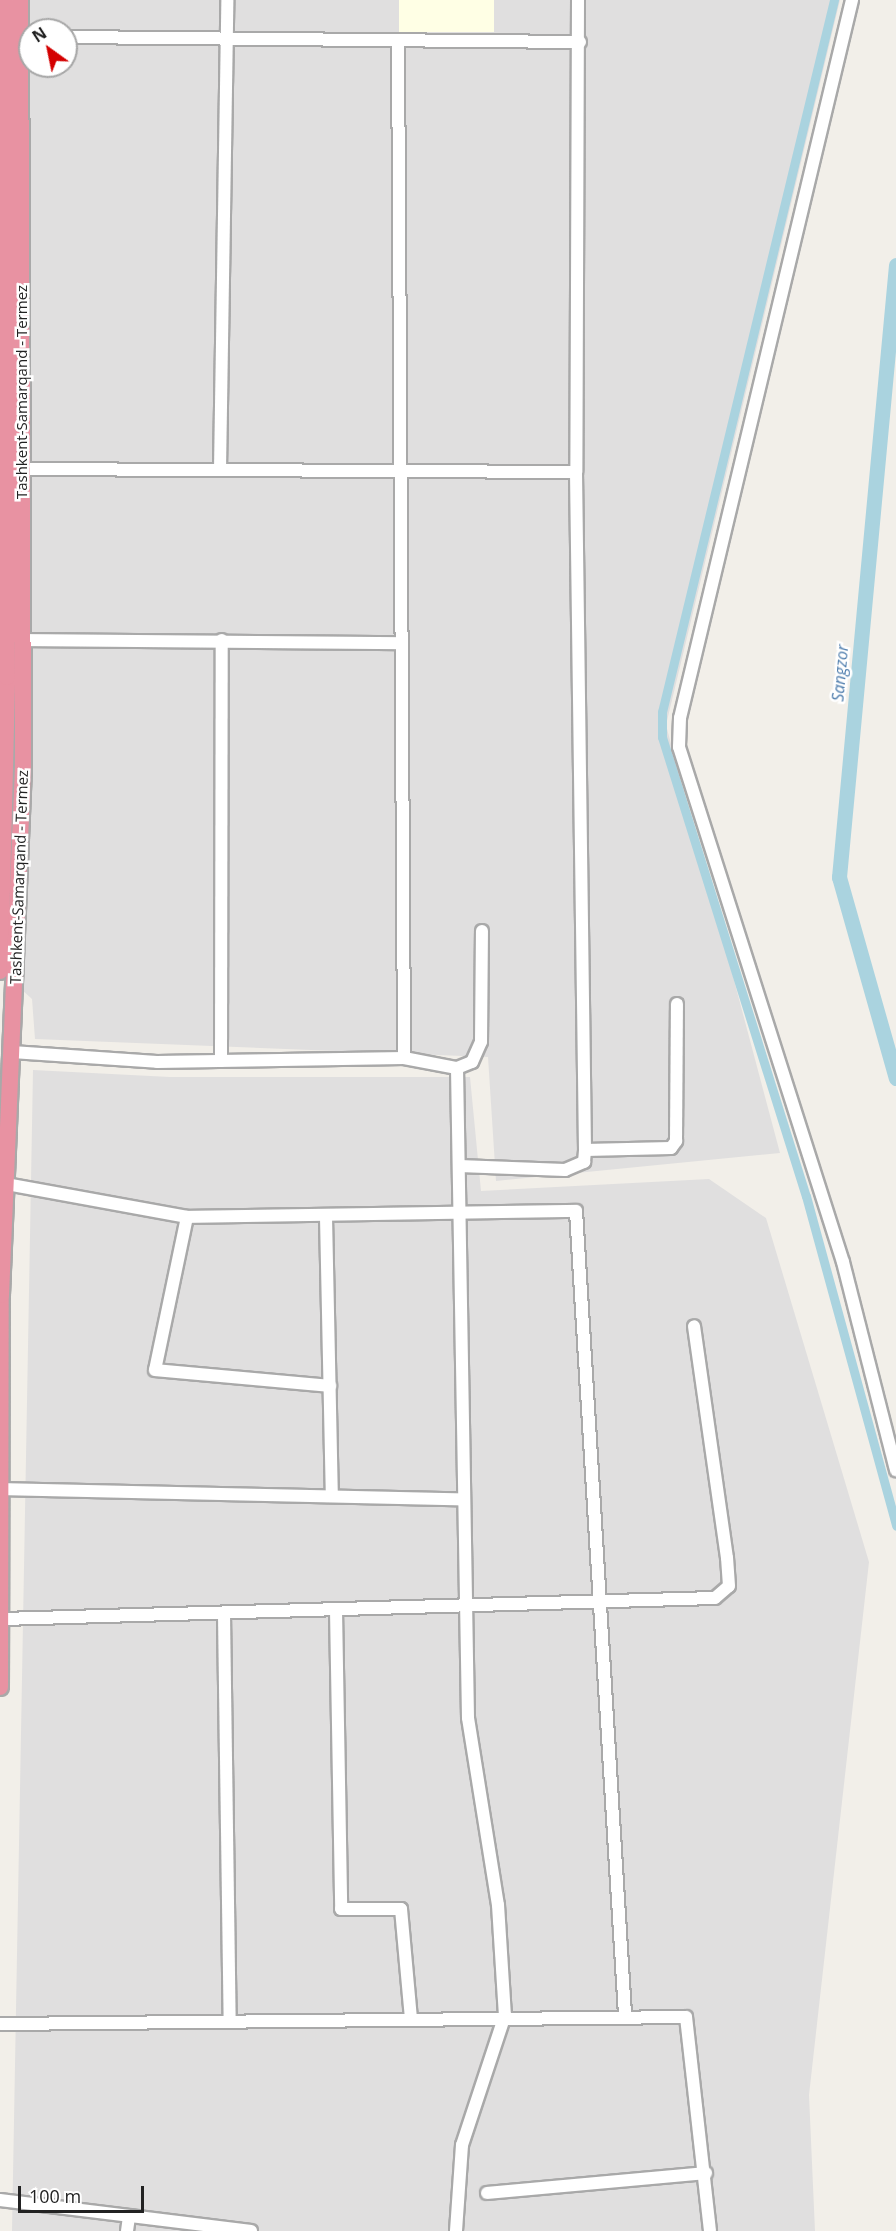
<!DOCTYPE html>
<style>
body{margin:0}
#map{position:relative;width:896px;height:2231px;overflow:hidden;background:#f2efe9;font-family:"Open Sans",sans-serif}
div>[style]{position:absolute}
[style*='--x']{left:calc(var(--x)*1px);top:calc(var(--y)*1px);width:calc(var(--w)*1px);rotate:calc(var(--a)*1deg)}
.residential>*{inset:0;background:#e0dfdf}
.education>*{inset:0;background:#ffffe5;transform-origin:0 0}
.canal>*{height:9px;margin:-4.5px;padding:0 4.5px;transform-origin:4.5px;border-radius:4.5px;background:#aad3df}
.river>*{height:15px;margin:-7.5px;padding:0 7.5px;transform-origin:7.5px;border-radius:7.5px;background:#aad3df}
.roads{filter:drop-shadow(2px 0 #a9a9a9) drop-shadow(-2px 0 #a9a9a9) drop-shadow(0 2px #a9a9a9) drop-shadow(0 -2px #a9a9a9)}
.minor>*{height:12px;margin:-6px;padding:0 6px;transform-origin:6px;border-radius:6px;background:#fff}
.highway>*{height:16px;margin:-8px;padding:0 8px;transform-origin:8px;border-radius:8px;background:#e892a2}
span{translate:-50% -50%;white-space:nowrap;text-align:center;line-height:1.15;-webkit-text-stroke:5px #fff;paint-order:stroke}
.street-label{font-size:15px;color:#222}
.water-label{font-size:16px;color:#4a7aab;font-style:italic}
.north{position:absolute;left:18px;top:18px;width:60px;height:60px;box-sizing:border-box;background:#fff;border:2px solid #a7a7a7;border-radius:50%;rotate:327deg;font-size:16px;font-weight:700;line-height:24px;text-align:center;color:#222}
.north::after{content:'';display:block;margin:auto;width:21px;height:27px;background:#d40000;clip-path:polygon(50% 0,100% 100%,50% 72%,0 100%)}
.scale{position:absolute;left:18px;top:2186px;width:126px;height:27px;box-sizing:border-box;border:3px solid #222;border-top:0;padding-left:8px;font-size:18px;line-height:21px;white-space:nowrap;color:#222;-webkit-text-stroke:4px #fff;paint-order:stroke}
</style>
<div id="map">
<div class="residential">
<i style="clip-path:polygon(evenodd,0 0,840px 0,666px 725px,780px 1153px,496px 1181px,488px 1057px,35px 1039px,32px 999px,0 970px,0 0,30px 30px,66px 30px,66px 66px,30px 66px,30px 30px)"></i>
<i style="clip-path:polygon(33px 1070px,170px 1077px,470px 1077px,481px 1191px,709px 1179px,766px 1218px,869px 1562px,809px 2095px,815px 2231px,12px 2231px)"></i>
</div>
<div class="education">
<i style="left:399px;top:0;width:95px;height:32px"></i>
</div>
<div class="canal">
<i style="--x:834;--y:0;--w:732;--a:103.58"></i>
<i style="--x:662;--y:712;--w:25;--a:90"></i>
<i style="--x:662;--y:737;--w:481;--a:72.6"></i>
<i style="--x:806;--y:1196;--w:342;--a:74.7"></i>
</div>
<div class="river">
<i style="--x:896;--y:265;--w:615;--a:95.32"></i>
<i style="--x:839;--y:877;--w:209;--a:74.2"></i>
</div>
<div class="roads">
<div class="minor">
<i style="--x:578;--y:0;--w:472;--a:90.2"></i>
<i style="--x:576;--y:472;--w:678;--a:89.24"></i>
<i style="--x:585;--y:1150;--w:86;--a:-1.3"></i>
<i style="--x:671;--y:1148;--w:9;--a:-54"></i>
<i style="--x:676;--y:1141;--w:137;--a:-89.6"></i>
<i style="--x:852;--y:0;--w:738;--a:103.47"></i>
<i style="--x:680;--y:718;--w:29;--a:92"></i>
<i style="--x:679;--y:747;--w:540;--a:72.34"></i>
<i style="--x:843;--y:1262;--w:215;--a:75.7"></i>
<i style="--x:66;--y:37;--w:514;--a:0.56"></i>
<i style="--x:398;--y:40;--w:1018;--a:89.66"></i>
<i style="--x:22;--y:469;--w:554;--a:0.31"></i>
<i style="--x:220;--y:470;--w:470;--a:-89.1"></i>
<i style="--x:23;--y:640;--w:378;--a:0.5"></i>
<i style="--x:12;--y:1052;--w:145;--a:3.9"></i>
<i style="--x:157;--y:1062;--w:247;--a:-0.9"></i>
<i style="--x:404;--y:1058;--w:54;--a:10.7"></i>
<i style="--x:457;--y:1068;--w:650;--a:89.03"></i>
<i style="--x:468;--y:1718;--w:189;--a:80.9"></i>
<i style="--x:498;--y:1905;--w:110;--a:86.4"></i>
<i style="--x:505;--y:2015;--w:137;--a:108.3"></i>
<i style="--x:462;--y:2145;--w:86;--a:94"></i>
<i style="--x:221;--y:1061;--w:421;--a:-89.9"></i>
<i style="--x:457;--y:1068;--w:16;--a:-22"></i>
<i style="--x:472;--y:1062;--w:22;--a:-66"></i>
<i style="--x:481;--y:1042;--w:111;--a:-89.5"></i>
<i style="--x:459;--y:1166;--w:106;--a:2.2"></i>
<i style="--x:565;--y:1170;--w:21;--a:-23"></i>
<i style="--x:584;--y:1162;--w:12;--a:-85"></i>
<i style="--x:6;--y:1184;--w:184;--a:10.3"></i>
<i style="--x:187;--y:1217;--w:389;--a:-0.9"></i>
<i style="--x:576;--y:1211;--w:805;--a:86.51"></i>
<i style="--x:187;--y:1217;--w:156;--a:101.8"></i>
<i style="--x:155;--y:1370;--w:176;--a:5.2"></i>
<i style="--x:326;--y:1217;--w:279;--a:88.8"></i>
<i style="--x:3;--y:1489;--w:457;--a:1.3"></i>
<i style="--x:336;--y:1610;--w:299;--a:89"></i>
<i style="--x:341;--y:1909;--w:60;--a:0"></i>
<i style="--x:401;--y:1909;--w:110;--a:84.8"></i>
<i style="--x:224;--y:1615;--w:407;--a:89.2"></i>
<i style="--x:2;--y:1619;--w:713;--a:-1.69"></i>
<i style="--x:715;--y:1598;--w:18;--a:-41"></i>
<i style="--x:729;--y:1586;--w:28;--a:-94"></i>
<i style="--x:727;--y:1558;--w:234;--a:-98.1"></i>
<i style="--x:0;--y:2024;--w:686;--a:-0.58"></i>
<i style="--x:686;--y:2017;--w:215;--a:83.6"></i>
<i style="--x:487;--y:2193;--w:220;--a:-5.2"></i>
<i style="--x:0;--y:2200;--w:253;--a:7"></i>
<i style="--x:127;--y:2231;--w:14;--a:-82"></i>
</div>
<div class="highway">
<i style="--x:0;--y:971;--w:294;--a:-88.6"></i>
<i style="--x:7;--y:677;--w:677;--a:-90.17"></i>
<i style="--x:0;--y:1687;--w:392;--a:-89.9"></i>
<i style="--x:1;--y:1295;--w:527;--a:-87.61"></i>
<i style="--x:23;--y:768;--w:768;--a:-90.22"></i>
</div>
</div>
<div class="street-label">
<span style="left:22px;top:392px;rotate:-90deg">Tashkent-Samarqand - Termez</span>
<span style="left:19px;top:877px;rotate:-88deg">Tashkent-Samarqand - Termez</span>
</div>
<div class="water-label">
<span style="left:840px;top:673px;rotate:-85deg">Sangzor</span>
</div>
<div class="north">N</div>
<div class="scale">100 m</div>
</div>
